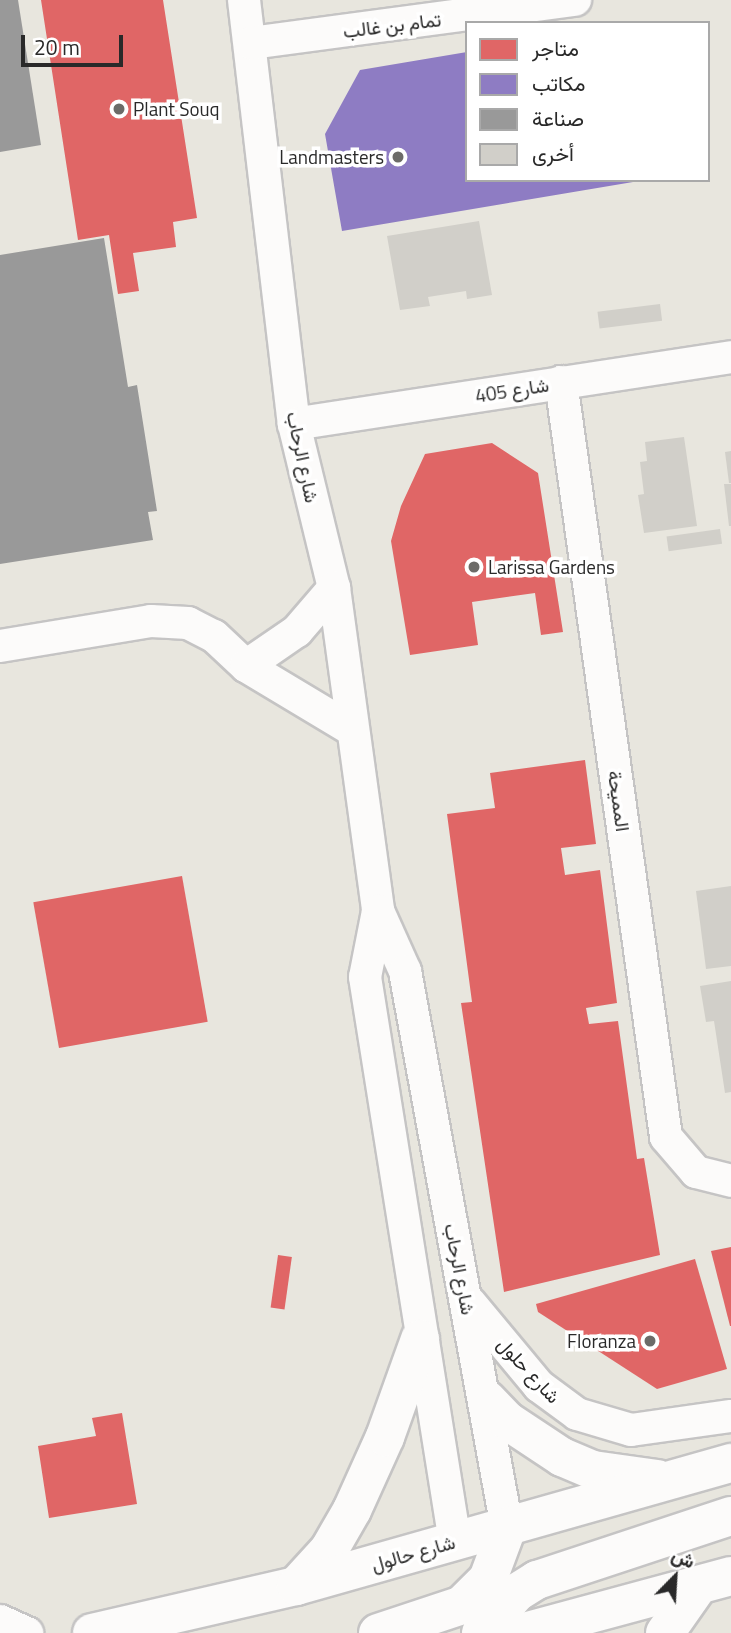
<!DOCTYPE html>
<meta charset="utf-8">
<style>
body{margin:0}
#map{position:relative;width:731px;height:1633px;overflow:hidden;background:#e8e6de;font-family:"Titillium Web",Vazirmatn,sans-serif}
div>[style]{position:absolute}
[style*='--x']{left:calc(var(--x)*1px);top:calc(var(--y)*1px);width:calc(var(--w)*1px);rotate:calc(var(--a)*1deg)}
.shops>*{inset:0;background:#e06666;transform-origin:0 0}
.offices>*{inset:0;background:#8e7cc3}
.industry>*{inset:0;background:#999}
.building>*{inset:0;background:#d1cfc9;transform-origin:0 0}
.roads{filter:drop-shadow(2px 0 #c5c4c4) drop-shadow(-2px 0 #c5c4c4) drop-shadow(0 2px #c5c4c4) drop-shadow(0 -2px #c5c4c4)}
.street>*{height:32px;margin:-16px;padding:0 16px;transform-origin:16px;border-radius:16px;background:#fcfbfa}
.secondary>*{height:38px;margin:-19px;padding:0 19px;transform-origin:19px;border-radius:19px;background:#fcfbfa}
.dots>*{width:19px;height:19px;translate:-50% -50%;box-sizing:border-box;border:4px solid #fff;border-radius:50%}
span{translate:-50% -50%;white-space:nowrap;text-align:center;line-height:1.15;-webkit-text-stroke:7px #fff;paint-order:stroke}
.street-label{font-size:19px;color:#292929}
.poi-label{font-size:19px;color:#292929}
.left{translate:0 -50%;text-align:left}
.right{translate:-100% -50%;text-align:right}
.legend{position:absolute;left:465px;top:21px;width:245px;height:161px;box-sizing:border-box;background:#fff;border:2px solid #a9a9a9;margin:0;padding:9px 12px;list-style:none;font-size:21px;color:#292929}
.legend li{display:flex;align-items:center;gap:14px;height:35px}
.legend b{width:35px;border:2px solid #a9a9a9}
.north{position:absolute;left:640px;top:1542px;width:70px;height:70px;-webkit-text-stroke:5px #fff;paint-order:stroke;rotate:24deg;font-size:19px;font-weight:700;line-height:28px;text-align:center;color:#292929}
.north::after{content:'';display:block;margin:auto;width:24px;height:32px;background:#292929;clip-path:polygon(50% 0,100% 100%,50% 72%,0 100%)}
.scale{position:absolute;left:21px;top:35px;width:102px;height:32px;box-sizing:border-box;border:4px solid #292929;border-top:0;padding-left:9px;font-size:21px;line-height:24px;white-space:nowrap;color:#292929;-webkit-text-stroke:5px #fff;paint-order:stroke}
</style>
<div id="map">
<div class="shops">
<i style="clip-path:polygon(41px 0,163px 0,197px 218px,173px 222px,176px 247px,133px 253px,139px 291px,118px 294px,109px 235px,78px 240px)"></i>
<i style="clip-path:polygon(492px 443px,538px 473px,563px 632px,541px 635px,535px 593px,472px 602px,478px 645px,410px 655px,391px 541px,401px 506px,425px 454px)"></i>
<i style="clip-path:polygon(585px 760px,596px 844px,561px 848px,565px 875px,600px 870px,617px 1003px,586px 1008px,589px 1024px,618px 1021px,637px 1159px,644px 1158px,660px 1255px,504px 1292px,461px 1003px,472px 1002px,447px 814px,495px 808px,490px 773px)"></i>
<i style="left:182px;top:876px;width:148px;height:151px;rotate:80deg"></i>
<i style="clip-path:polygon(731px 1247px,731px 1326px,730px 1326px,711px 1251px)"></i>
<i style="left:278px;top:1255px;width:14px;height:53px;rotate:8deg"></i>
<i style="clip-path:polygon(695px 1259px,727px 1369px,657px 1389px,538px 1312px,536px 1304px)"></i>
<i style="clip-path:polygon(122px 1413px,137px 1504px,49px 1518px,38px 1446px,96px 1436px,92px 1418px)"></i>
</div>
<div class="offices">
<i style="clip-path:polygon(467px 52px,467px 180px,633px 182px,342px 231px,325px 134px,360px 70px)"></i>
</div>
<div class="industry">
<i style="clip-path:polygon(0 0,18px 0,41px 145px,0 152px)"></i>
<i style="clip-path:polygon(104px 238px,128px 387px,137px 385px,157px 511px,148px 512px,153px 540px,0 564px,0 255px)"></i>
</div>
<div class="building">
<i style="clip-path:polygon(479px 221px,492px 295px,467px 299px,466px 291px,428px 297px,430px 306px,400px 310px,387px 236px)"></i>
<i style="left:660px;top:304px;width:17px;height:63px;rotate:83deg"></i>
<i style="clip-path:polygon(684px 437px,697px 526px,644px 533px,638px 495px,644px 494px,640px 462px,647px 461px,645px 442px)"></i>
<i style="clip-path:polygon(731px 451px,731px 483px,729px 483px,725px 452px)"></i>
<i style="clip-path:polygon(724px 484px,731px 484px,731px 526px,729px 526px)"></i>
<i style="left:720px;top:529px;width:15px;height:54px;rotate:82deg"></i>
<i style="clip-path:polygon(731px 886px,731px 966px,706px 969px,696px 891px)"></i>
<i style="clip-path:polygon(731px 981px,731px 1092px,725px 1093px,714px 1021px,706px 1022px,700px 986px)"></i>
</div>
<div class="roads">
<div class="street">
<i style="--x:244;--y:0;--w:427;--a:83.3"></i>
<i style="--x:294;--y:424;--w:169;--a:76.3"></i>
<i style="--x:334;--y:588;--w:326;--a:82.2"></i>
<i style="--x:378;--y:911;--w:66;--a:65.8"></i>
<i style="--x:405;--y:971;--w:566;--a:79.62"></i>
<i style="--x:251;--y:43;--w:327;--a:-7.6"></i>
<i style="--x:561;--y:382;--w:762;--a:82.08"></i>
<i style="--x:666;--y:1137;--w:46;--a:49.4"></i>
<i style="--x:696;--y:1172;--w:36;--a:14"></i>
<i style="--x:294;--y:424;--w:442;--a:-8.7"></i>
<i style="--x:0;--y:646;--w:153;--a:-9.4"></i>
<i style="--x:151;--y:621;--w:37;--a:3"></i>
<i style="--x:188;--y:623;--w:29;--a:27"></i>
<i style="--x:214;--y:636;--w:44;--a:43.2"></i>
<i style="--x:246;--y:666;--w:122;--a:31"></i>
<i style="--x:246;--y:666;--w:62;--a:-34.5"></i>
<i style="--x:297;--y:631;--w:57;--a:-49.3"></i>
<i style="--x:378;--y:911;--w:67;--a:101.1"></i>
<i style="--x:365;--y:977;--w:572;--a:80.95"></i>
<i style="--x:470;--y:1303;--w:108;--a:50.3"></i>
<i style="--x:539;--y:1386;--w:47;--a:36.4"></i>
<i style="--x:577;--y:1414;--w:56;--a:16.5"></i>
<i style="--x:631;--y:1430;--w:101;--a:-8"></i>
<i style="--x:0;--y:1621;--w:30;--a:24"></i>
</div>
<div class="secondary">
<i style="--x:487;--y:1400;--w:28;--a:46"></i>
<i style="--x:506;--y:1420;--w:67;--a:33.5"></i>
<i style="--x:562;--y:1457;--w:34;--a:23"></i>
<i style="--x:593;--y:1470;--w:65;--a:8"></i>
<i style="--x:296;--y:1586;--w:49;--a:-47.5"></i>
<i style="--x:329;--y:1550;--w:46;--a:-60.1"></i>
<i style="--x:352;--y:1510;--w:80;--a:-65.7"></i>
<i style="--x:385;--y:1437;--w:104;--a:-70.3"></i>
<i style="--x:92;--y:1633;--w:209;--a:-13"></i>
<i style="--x:296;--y:1586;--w:452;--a:-15.8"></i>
<i style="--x:378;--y:1633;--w:89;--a:-18.4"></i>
<i style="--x:462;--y:1605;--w:37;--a:-45"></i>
<i style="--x:488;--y:1579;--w:54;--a:-69.6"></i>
<i style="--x:481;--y:1633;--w:53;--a:-48.8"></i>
<i style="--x:516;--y:1593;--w:25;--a:-32"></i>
<i style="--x:537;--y:1580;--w:204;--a:-18.3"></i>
<i style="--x:520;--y:1633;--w:219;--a:-15.1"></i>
<i style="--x:665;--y:1633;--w:57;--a:-54.9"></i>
</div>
</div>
<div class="dots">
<i style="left:119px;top:109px;background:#6c6b68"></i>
<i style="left:398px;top:157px;background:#6c6b68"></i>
<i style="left:474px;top:567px;background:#6c6b68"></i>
<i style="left:650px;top:1341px;background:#6c6b68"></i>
</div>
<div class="street-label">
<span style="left:392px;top:25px;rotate:-7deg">تمام بن غالب</span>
<span style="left:512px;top:390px;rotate:-9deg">شارع 405</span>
<span style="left:303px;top:457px;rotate:78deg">شارع الرحاب</span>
<span style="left:619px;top:801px;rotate:82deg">المميحة</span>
<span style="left:460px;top:1269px;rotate:79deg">شارع الرحاب</span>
<span style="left:529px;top:1370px;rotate:47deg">شارع حلول</span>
<span style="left:413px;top:1553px;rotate:-16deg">شارع حالول</span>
</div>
<div class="poi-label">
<span class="left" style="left:133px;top:109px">Plant Souq</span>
<span class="right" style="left:384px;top:157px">Landmasters</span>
<span class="left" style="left:488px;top:567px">Larissa Gardens</span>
<span class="right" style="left:636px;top:1341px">Floranza</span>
</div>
<ul class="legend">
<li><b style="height:19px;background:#e06666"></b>متاجر</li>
<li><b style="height:19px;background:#8e7cc3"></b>مكاتب</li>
<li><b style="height:19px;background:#999"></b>صناعة</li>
<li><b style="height:19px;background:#d1cfc9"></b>أخرى</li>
</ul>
<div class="north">ش</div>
<div class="scale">20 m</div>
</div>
